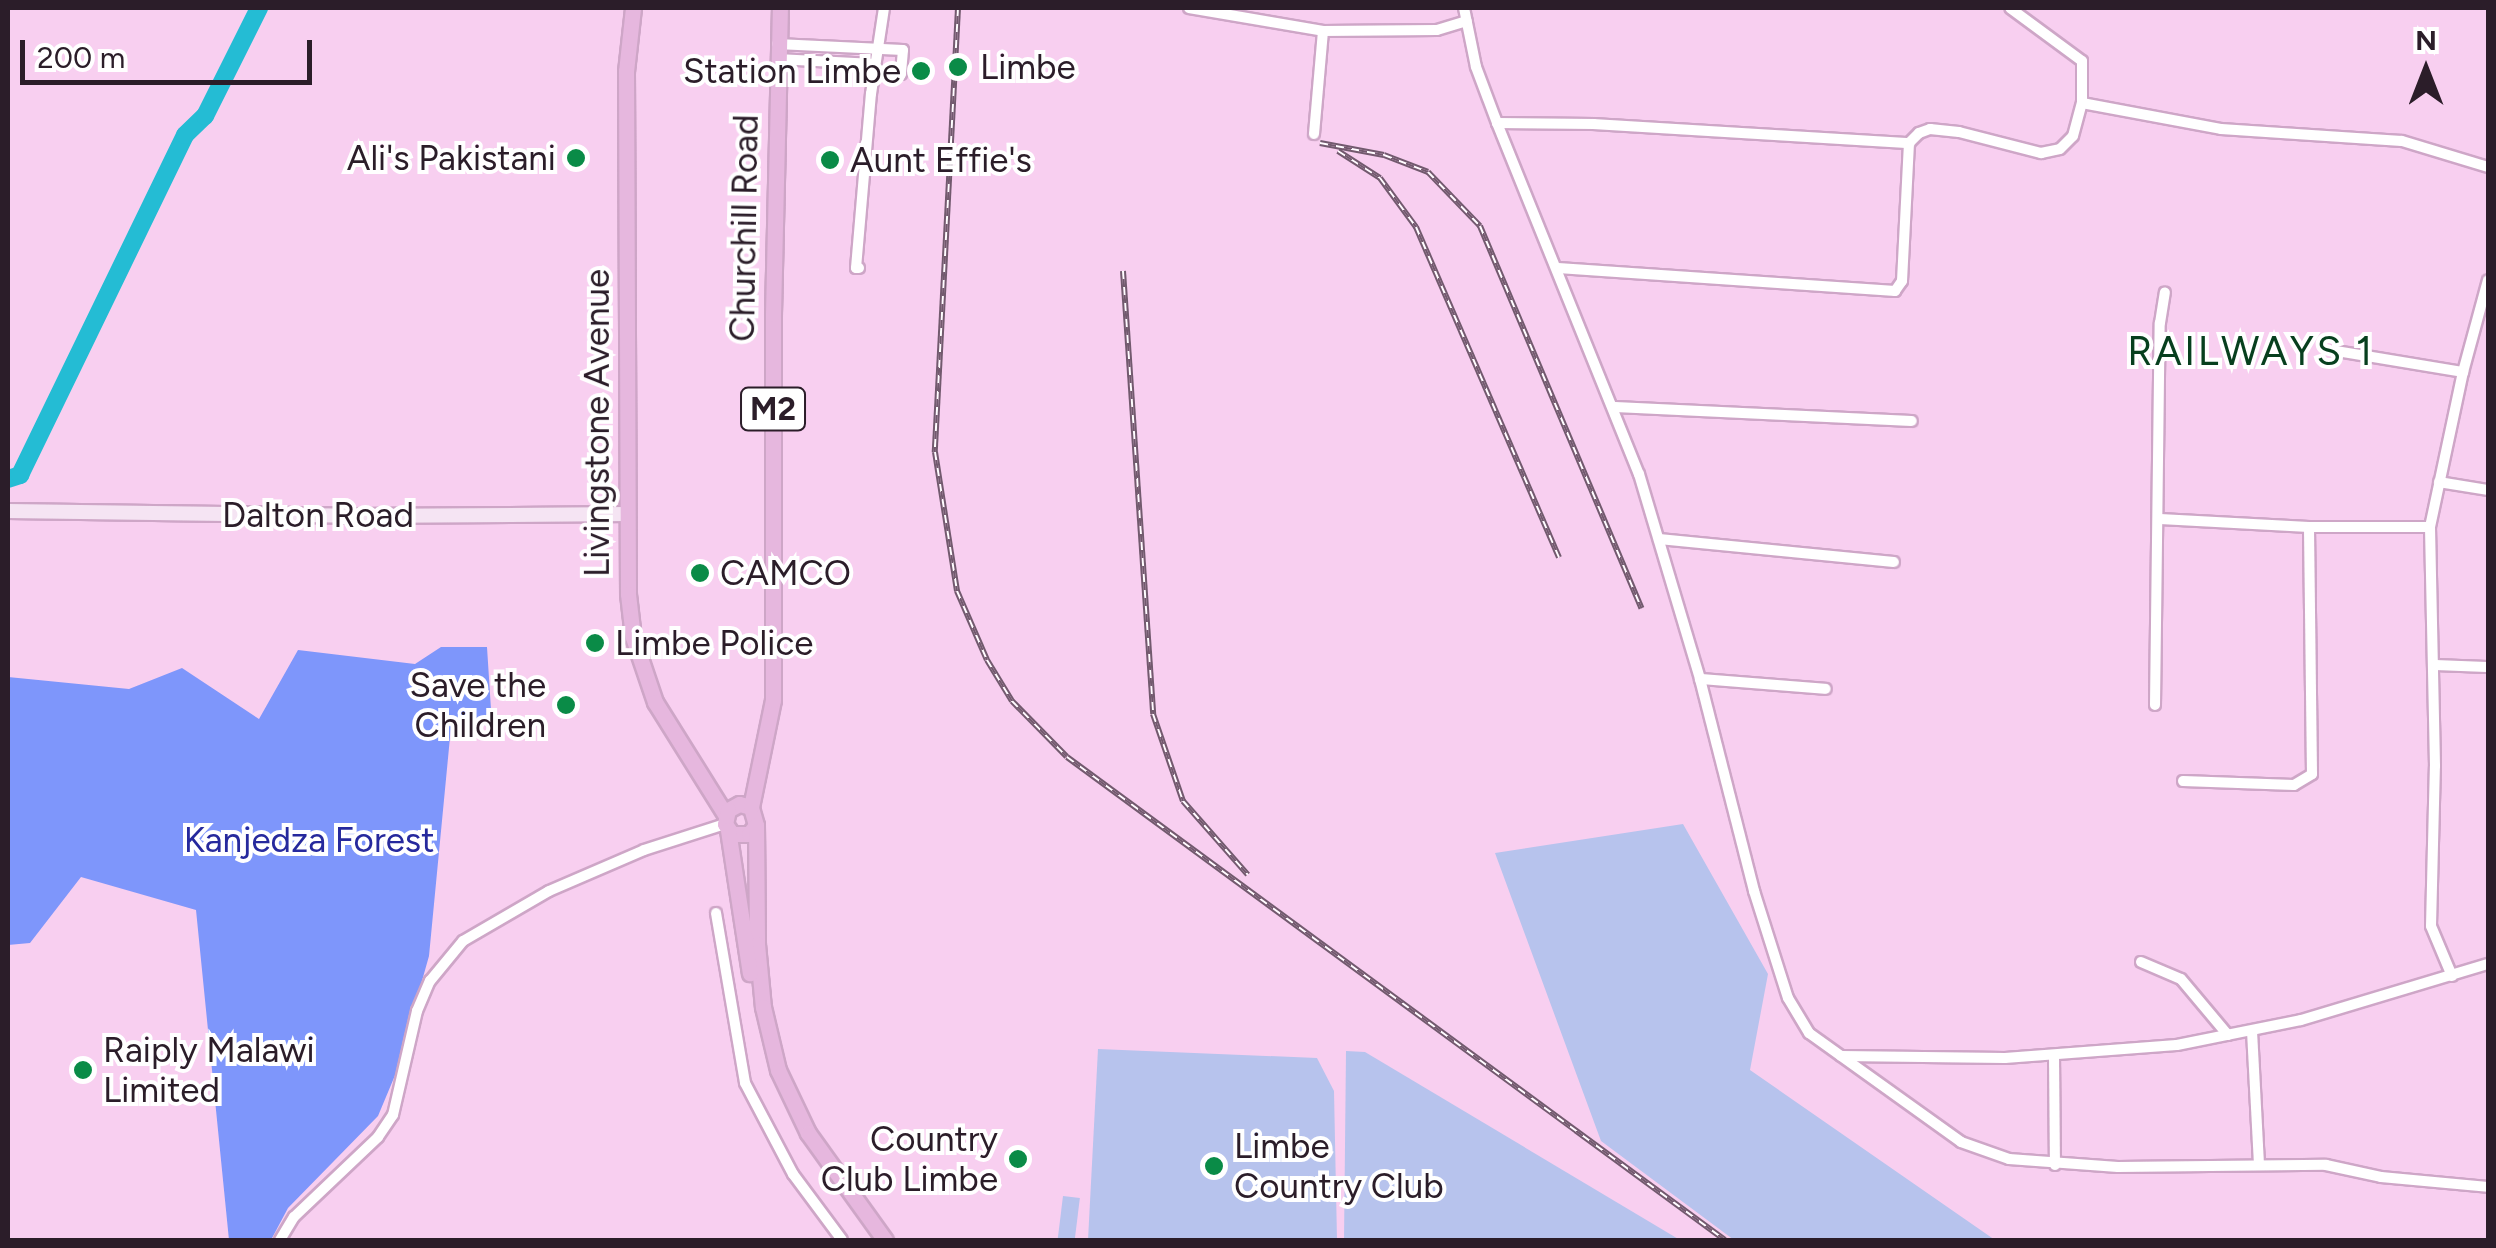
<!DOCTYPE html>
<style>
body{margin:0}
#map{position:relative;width:2496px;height:1248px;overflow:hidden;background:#f8cff0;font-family:Figtree,sans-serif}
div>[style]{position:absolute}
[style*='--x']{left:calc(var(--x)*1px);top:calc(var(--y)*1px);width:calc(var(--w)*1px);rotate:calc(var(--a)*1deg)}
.green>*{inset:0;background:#b7c3ed;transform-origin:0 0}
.forest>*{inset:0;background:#7e96fb}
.river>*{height:18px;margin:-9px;padding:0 9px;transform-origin:9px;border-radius:9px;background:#24bcd4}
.roads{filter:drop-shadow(2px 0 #cea6c7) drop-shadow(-2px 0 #cea6c7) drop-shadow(0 2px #cea6c7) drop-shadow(0 -2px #cea6c7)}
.minor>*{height:10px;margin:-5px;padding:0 5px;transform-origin:5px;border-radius:5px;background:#fff}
.secondary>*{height:14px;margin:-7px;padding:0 7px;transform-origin:7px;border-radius:7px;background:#f5e4f3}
.trunk>*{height:15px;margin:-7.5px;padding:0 7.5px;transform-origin:7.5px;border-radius:7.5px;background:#e6b7de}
.rail>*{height:6px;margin-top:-3px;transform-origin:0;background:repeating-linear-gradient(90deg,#fff 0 8px,#725a6e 0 16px);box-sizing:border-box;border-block:2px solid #725a6e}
.dots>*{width:28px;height:28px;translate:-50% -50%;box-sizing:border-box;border:5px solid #fff;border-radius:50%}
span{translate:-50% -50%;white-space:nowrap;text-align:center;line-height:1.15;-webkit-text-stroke:8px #fff;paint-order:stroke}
.shield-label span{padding:2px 8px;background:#fff;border:2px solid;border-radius:8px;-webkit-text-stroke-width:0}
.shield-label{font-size:32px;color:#2b1d29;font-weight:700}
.poi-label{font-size:35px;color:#2b1d29}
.left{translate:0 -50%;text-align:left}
.right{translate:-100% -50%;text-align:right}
.street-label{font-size:35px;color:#2b1d29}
.park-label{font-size:35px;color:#26299d}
.quarter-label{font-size:40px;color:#073f1e;letter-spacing:2.5px}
.frame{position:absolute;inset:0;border:10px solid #2b1d29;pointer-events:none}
.north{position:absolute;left:2376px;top:20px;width:100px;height:100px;-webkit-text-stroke:8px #fff;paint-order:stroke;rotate:0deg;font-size:28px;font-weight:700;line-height:40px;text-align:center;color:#2b1d29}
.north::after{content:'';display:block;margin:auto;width:35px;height:45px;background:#2b1d29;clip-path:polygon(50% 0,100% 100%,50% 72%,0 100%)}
.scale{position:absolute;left:20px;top:40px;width:292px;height:45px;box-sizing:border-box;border:5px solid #2b1d29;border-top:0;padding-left:12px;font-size:30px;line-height:35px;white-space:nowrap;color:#2b1d29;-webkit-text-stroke:8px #fff;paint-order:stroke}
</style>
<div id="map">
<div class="green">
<i style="clip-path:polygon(1683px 824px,1768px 974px,1750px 1070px,1995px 1240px,1734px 1240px,1601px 1141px,1495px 853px)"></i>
<i style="clip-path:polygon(1098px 1049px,1317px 1058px,1334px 1091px,1337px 1240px,1088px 1240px)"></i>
<i style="clip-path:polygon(1346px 1051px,1365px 1052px,1680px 1240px,1344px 1240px)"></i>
<i style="left:1063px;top:1196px;width:17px;height:44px;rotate:7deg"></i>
</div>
<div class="forest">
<i style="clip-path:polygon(441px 647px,487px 647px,492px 725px,451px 727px,429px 956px,396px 1073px,378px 1116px,288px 1208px,271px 1240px,229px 1240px,196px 910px,81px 877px,30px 943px,8px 945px,8px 677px,129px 689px,182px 668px,259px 719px,298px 650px,415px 664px)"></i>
</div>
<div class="river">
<i style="--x:8;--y:479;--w:13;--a:-18"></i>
<i style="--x:20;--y:475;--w:378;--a:-64.1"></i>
<i style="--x:185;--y:135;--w:28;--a:-44"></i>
<i style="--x:205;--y:116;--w:121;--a:-63.4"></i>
</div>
<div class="roads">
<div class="minor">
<i style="--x:1189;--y:8;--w:136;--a:9.7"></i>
<i style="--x:1323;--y:31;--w:114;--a:-0.5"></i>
<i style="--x:1437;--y:30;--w:31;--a:-17"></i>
<i style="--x:1464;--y:8;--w:60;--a:78.5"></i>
<i style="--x:1476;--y:67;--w:60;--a:69.4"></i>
<i style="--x:1497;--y:123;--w:379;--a:68"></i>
<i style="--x:1639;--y:474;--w:214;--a:73.4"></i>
<i style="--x:1700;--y:679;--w:219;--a:75.7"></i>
<i style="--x:1754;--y:891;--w:112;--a:72.4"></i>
<i style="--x:1788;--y:998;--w:41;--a:59"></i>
<i style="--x:1809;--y:1033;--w:187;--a:35.6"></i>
<i style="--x:1961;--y:1142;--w:51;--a:19.5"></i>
<i style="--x:2009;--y:1159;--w:109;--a:4.2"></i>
<i style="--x:2118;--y:1167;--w:208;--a:-0.6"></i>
<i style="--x:2326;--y:1165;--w:56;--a:12.3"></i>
<i style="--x:2381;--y:1177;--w:107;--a:5.3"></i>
<i style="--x:777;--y:44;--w:126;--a:2.7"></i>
<i style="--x:903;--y:50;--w:24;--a:95"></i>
<i style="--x:901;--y:74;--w:28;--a:-176"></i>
<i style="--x:777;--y:59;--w:97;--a:3"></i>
<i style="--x:2082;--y:103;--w:141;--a:10.6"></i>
<i style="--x:2221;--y:129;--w:181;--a:3.8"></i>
<i style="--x:2402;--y:141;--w:90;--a:16.8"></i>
<i style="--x:1497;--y:123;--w:97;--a:0.6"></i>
<i style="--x:1594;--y:124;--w:316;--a:3.5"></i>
<i style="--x:1314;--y:134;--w:103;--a:-85"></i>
<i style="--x:859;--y:268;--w:3;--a:180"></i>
<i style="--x:856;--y:268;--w:175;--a:-85.1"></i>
<i style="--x:871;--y:94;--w:87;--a:-81.4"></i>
<i style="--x:1558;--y:268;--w:338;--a:3.9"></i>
<i style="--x:1895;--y:291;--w:12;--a:-55"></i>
<i style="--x:1902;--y:281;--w:138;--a:-87.1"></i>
<i style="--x:1909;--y:143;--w:14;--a:-45"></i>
<i style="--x:1919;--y:133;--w:12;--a:-20"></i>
<i style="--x:1930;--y:129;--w:29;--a:6"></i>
<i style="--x:1959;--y:132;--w:85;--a:14.4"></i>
<i style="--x:2041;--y:153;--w:19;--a:-12"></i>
<i style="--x:2060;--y:149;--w:18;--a:-45"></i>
<i style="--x:2073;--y:136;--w:34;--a:-75"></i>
<i style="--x:2082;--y:103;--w:42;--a:-90"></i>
<i style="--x:2082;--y:61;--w:89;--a:-143.6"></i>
<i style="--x:2336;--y:351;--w:129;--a:9.4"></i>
<i style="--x:1615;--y:407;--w:297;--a:2.7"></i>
<i style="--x:2439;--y:482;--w:50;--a:9.3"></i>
<i style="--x:2160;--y:519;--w:149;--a:3.1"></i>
<i style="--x:2309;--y:527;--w:121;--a:0"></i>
<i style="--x:1659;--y:539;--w:236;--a:5.6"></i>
<i style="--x:2434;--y:665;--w:54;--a:2.1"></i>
<i style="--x:1700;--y:679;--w:126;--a:4.5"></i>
<i style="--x:2155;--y:705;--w:382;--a:-89.3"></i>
<i style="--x:2160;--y:323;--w:31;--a:-81"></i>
<i style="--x:2183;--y:781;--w:111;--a:2.1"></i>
<i style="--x:2294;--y:785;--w:21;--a:-31"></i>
<i style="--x:2312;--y:774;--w:247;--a:-90.7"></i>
<i style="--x:716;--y:913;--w:172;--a:80.3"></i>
<i style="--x:745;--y:1083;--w:103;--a:62.2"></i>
<i style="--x:793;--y:1174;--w:82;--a:53.4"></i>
<i style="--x:2141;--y:962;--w:43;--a:23"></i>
<i style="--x:2181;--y:979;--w:73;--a:50"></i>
<i style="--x:2452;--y:976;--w:54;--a:-112.8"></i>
<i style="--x:2431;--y:926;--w:160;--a:-88.6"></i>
<i style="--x:2435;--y:766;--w:239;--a:-91.2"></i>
<i style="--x:2430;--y:527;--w:158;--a:-78"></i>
<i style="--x:2463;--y:372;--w:95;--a:-74.8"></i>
<i style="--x:2252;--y:1031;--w:134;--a:87"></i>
<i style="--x:1841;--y:1056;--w:164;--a:0.7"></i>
<i style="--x:2005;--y:1058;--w:172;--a:-4.3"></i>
<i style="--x:2177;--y:1045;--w:126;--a:-11.4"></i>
<i style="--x:2301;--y:1020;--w:195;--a:-16.7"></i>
<i style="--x:2054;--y:1056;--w:109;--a:89.5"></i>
<i style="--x:280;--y:1240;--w:27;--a:-59"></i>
<i style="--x:294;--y:1217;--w:116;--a:-43.6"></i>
<i style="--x:378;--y:1137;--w:27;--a:-56"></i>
<i style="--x:393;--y:1115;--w:107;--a:-77"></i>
<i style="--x:417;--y:1011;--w:33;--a:-67"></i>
<i style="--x:430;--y:981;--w:52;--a:-50.5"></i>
<i style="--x:463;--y:941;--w:99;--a:-30.2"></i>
<i style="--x:549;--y:891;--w:103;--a:-23.3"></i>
<i style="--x:644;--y:850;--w:85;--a:-17.8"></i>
</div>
<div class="secondary">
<i style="--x:8;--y:511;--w:345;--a:0.8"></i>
<i style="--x:353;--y:516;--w:275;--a:-0.4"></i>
</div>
<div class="trunk">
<i style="--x:633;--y:8;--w:63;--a:96.3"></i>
<i style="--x:626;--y:71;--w:523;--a:89.78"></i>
<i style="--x:628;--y:594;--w:43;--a:83.4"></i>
<i style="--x:633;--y:637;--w:69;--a:71.3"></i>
<i style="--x:655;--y:702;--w:132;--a:58"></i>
<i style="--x:751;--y:807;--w:12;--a:-166"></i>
<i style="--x:739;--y:804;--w:13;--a:151"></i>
<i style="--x:728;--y:810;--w:14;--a:102"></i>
<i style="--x:725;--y:824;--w:12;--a:55"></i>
<i style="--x:732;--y:834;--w:17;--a:0"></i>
<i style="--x:749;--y:834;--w:11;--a:-52"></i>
<i style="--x:756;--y:825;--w:19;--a:-106"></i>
<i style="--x:751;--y:807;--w:109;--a:-78.4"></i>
<i style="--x:773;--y:700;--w:386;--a:-90"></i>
<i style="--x:773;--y:314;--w:306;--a:-88.7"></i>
<i style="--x:756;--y:825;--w:119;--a:89.5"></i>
<i style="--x:757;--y:944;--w:63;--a:84.6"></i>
<i style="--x:763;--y:1007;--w:65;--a:76.6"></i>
<i style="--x:778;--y:1070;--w:70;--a:64.5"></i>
<i style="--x:808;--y:1133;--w:132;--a:54.3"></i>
<i style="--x:728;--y:830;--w:145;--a:81.3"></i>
</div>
</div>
<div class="rail">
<i style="--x:958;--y:8;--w:445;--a:93"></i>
<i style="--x:935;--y:452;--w:141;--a:81"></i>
<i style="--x:957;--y:591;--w:75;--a:66.5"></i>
<i style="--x:987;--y:660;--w:48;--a:58.6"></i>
<i style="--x:1012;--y:701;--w:78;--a:45.5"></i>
<i style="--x:1067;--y:757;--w:816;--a:36.28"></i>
<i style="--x:1320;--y:143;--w:65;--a:10.6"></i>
<i style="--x:1384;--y:155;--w:47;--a:21.1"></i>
<i style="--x:1428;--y:172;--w:75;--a:46.1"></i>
<i style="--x:1480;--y:226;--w:415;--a:67.1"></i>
<i style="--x:1338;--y:151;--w:50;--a:32.7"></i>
<i style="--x:1380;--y:178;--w:61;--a:53.7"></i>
<i style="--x:1416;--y:227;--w:360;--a:66.6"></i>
<i style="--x:1123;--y:271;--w:444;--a:86.1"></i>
<i style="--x:1153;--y:714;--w:92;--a:71"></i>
<i style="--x:1183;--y:801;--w:98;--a:48.7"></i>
</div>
<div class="dots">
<i style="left:958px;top:67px;background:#0a8b47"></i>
<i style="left:921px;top:71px;background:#0a8b47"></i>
<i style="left:576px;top:158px;background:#0a8b47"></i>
<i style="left:830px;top:160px;background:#0a8b47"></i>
<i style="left:700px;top:573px;background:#0a8b47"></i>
<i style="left:595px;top:643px;background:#0a8b47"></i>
<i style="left:566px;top:705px;background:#0a8b47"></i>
<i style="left:83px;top:1070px;background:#0a8b47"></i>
<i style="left:1018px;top:1159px;background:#0a8b47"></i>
<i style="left:1214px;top:1166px;background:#0a8b47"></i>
</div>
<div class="shield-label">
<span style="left:773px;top:409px">M2</span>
</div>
<div class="poi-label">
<span class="left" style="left:980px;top:67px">Limbe</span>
<span class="right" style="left:901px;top:71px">Station Limbe</span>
<span class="right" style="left:556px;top:158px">Ali's Pakistani</span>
<span class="left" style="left:850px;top:160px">Aunt Effie's</span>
<span class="left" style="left:720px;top:573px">CAMCO</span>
<span class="left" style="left:615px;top:643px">Limbe Police</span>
<span class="right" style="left:546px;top:705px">Save the<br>Children</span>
<span class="left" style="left:103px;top:1070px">Raiply Malawi<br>Limited</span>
<span class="right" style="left:998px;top:1159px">Country<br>Club Limbe</span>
<span class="left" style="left:1234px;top:1166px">Limbe<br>Country Club</span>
</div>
<div class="street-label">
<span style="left:744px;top:228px;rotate:-89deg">Churchill Road</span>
<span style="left:597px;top:423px;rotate:-90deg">Livingstone Avenue</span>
<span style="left:318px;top:515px">Dalton Road</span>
</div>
<div class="park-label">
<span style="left:309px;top:840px">Kanjedza Forest</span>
</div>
<div class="quarter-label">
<span style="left:2251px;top:351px">RAILWAYS 1</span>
</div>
<div class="frame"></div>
<div class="north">N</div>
<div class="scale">200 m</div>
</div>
